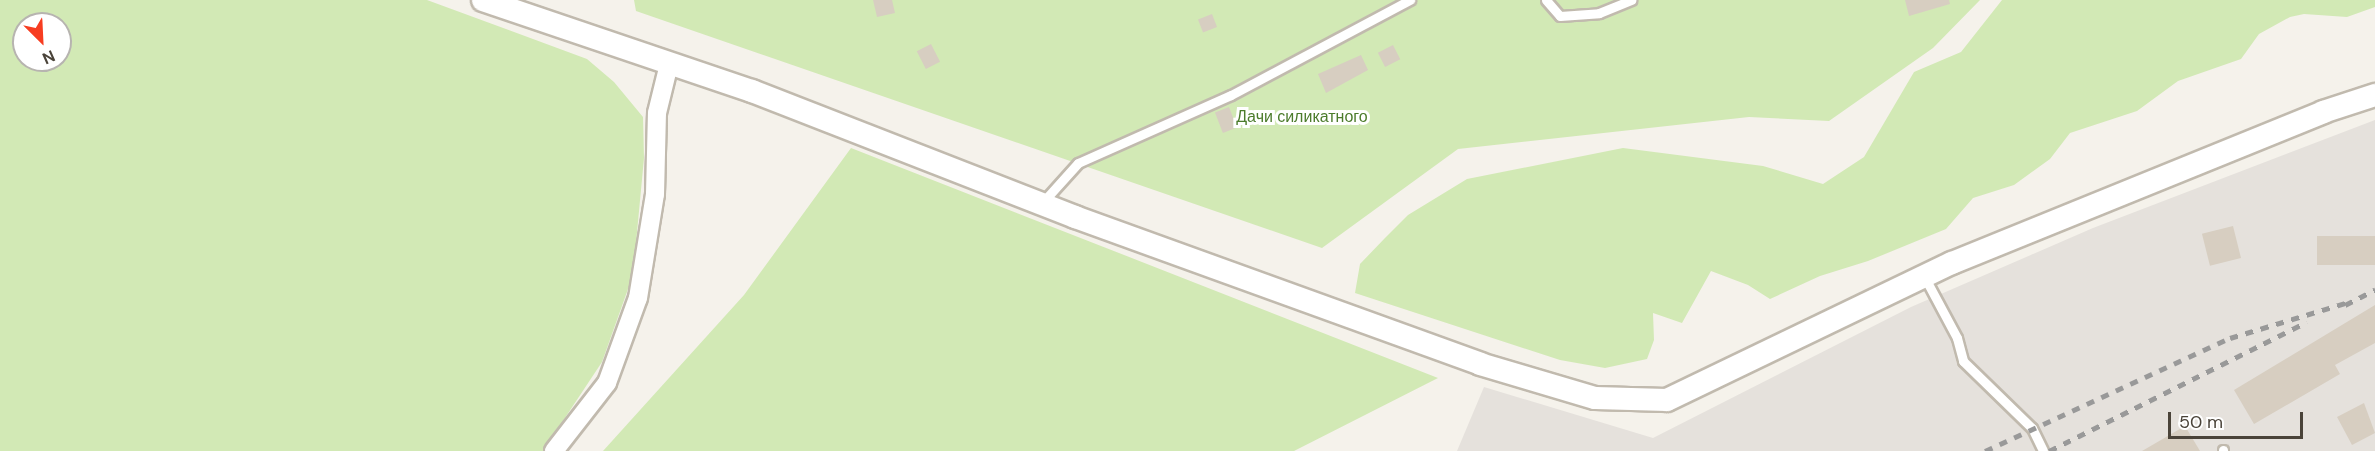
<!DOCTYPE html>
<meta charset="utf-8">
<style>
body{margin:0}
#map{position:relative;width:2375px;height:451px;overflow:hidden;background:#f5f2eb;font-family:"DM Sans",sans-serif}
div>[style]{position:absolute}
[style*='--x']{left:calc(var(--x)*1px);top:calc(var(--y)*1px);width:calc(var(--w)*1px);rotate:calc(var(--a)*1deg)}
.industrial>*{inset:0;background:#e5e1dc}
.green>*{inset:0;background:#d2e9b5}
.building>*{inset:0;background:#d7cec1;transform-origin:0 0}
.roads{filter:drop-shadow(2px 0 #c1baae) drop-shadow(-2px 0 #c1baae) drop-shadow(0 2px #c1baae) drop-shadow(0 -2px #c1baae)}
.service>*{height:9px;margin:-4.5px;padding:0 4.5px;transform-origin:4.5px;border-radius:4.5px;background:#fff}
.minor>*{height:18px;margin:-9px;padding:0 9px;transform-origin:9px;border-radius:9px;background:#fff}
.tertiary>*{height:22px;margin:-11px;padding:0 11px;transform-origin:11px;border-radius:11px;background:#fff}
.rail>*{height:4.5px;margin-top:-2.25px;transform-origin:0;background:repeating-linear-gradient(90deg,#999 0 8px,transparent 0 16px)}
span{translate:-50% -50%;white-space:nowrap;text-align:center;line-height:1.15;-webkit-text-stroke:6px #fff;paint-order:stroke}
.park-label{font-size:16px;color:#4c7c2c}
.north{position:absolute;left:12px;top:12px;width:60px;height:60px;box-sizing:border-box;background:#fff;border:2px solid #b7b4b0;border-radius:50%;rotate:156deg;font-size:16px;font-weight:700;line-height:24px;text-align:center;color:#4a4339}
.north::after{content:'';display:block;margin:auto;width:21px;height:27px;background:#f73d21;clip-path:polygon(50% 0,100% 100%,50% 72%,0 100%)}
.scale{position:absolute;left:2168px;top:412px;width:135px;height:27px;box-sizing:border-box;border:3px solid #4a4339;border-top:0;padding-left:8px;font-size:18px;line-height:21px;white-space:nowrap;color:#4a4339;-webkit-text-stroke:4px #fff;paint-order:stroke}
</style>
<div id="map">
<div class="industrial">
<i style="clip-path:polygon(2375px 120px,2375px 451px,1457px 451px,1484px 387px,1653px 438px,1911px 307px,2093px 228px)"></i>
</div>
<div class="green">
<i style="clip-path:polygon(evenodd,0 0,427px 0,587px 59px,614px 82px,643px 117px,644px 158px,633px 275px,602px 362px,543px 451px,0 451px,0 0,24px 24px,60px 24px,60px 60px,24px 60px,24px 24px)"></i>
<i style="clip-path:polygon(634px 0,1980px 0,1933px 48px,1829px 121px,1749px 117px,1458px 149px,1322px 248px,636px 11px)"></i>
<i style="clip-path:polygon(2002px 0,2375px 0,2375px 7px,2347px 17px,2304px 14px,2290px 17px,2259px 34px,2241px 59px,2178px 81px,2137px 111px,2070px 133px,2050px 159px,2014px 185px,1973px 198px,1946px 229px,1868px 261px,1820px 276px,1770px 299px,1748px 285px,1711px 271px,1682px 323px,1653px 313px,1654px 340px,1647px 359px,1605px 368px,1560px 360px,1355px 293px,1360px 264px,1385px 238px,1408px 215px,1467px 179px,1623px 148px,1763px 166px,1823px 184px,1864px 157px,1914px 72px,1961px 52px)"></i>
<i style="clip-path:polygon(851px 148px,1438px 378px,1294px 451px,603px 451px,744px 295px)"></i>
</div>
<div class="building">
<i style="clip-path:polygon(873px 0,892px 0,895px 13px,877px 17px)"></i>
<i style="clip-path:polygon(1905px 0,1949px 0,1950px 4px,1909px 16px)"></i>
<i style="left:1212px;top:14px;width:14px;height:15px;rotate:69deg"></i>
<i style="left:931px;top:44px;width:20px;height:16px;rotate:63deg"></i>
<i style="left:1393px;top:45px;width:16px;height:17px;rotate:63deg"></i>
<i style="clip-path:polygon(1361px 55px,1368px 70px,1326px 93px,1318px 74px)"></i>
<i style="left:1229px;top:107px;width:22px;height:15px;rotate:69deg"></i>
<i style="left:2233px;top:226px;width:33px;height:32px;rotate:76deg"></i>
<i style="left:2375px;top:236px;width:29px;height:58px;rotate:90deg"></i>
<i style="clip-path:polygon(2375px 305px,2375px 343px,2335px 365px,2340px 374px,2254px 424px,2234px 390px)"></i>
<i style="clip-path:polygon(2364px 403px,2375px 433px,2352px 445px,2337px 417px)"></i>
<i style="clip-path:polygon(2185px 426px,2200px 451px,2142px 451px)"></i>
</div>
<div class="roads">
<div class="service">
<i style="--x:1546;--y:0;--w:21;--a:49"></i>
<i style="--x:1560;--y:16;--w:39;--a:-4"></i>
<i style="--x:1599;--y:13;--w:35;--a:-22"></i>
<i style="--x:1042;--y:203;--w:54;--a:-48"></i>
<i style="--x:1078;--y:163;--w:167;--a:-24"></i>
<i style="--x:1231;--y:95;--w:203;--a:-28"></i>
<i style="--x:1925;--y:278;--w:68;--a:61.9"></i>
<i style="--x:1957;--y:338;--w:24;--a:75"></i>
<i style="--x:1963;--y:361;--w:96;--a:44.2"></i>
<i style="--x:2032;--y:428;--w:25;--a:64"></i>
<i style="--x:2223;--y:450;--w:1;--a:90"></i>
</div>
<div class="minor">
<i style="--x:554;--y:451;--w:86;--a:-52.1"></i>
<i style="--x:607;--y:383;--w:90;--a:-70"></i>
<i style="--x:638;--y:298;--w:105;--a:-80.7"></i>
<i style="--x:655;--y:194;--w:81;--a:-88.6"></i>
<i style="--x:657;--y:113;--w:50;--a:-76.2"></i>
</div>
<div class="tertiary">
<i style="--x:483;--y:0;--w:284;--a:18.7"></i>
<i style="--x:752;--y:91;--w:347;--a:21.3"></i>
<i style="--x:1075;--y:217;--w:431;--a:19.9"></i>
<i style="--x:1480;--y:364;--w:120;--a:16.5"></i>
<i style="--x:1595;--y:398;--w:72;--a:1.6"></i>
<i style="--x:1667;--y:400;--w:316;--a:-25.7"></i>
<i style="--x:1952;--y:263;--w:401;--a:-22.1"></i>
<i style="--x:2323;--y:112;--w:55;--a:-18.1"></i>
</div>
</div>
<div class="rail">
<i style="--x:2345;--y:305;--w:34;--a:-27"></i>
<i style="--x:1985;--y:451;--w:270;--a:-24.8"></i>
<i style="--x:2230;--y:338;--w:127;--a:-16.9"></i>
<i style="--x:2049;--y:451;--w:288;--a:-26.6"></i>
</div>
<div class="park-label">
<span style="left:1302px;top:117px">Дачи силикатного</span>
</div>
<div class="north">N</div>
<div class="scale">50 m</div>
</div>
